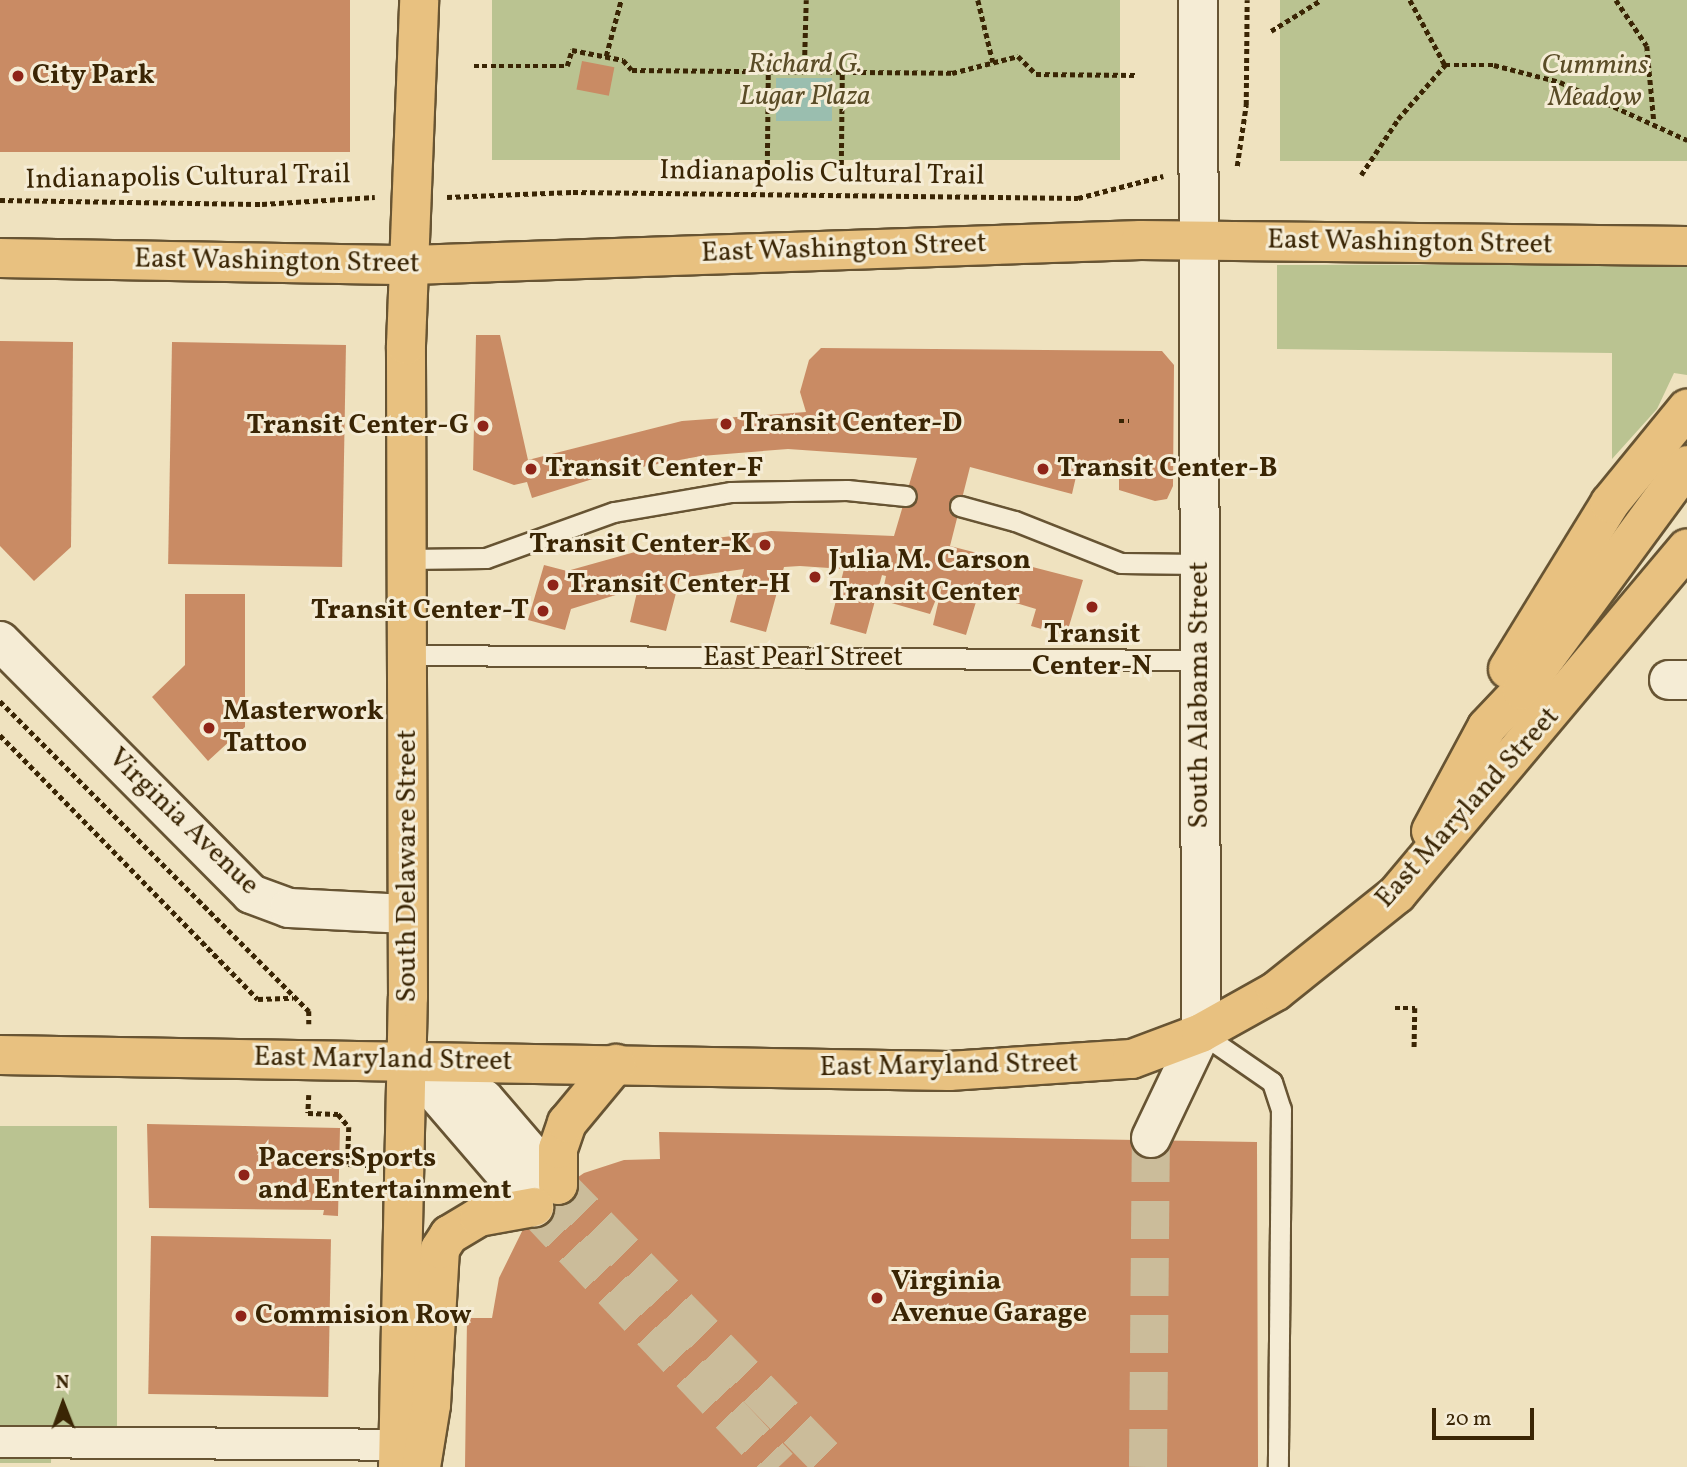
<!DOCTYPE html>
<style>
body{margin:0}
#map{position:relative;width:1687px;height:1467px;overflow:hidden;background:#efe2bf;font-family:Vollkorn,serif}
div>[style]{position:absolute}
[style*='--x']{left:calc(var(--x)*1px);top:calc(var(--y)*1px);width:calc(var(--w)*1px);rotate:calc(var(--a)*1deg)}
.green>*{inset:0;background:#bac391;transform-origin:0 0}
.water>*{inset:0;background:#9abeaf;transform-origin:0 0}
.building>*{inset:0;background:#c98b64;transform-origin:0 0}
.minor-tunnel>*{height:38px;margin-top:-19px;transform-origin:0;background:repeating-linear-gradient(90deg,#cbbc9a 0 38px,transparent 0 57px)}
.tertiary-tunnel>*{height:38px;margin-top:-19px;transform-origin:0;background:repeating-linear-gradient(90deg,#cbbc9a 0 38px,transparent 0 57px)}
.path>*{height:4.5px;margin-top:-2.25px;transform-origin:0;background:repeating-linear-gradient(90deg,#3a2504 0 5px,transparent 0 8.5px)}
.roads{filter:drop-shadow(2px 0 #675433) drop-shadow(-2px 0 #675433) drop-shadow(0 2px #675433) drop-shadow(0 -2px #675433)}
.service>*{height:19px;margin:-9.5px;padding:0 9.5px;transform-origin:9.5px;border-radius:9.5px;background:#f5ecd5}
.pedestrian>*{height:30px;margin:-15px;padding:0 15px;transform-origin:15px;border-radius:15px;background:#f5ecd5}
.minor>*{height:38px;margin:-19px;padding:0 19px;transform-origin:19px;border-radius:19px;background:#f5ecd5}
.tertiary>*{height:38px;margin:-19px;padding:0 19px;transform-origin:19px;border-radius:19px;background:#f5ecd5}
.secondary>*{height:38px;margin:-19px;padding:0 19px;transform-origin:19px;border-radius:19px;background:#f5ecd5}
.primary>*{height:38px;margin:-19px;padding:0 19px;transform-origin:19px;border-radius:19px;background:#e8c180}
.dots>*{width:19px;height:19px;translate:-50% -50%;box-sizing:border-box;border:4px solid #f5ecd5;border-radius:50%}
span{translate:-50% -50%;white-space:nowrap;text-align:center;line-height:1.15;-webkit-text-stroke:6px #f5ecd5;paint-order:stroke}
.park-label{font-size:28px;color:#5a4c27;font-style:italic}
.poi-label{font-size:28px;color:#3a2504;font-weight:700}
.left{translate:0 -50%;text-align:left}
.right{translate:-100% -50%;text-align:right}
.street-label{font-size:28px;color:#3a2504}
.north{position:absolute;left:28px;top:1369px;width:70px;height:70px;-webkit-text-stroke:5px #f5ecd5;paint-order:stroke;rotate:359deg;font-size:19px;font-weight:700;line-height:28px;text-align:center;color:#3a2504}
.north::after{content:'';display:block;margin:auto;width:24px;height:32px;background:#3a2504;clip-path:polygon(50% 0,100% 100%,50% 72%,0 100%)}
.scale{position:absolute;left:1432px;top:1408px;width:102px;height:32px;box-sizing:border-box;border:4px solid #3a2504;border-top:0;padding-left:9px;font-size:21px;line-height:24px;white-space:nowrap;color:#3a2504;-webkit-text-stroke:5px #f5ecd5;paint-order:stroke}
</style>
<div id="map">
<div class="green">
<i style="left:492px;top:0;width:628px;height:160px"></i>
<i style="left:1280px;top:0;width:407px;height:161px"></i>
<i style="clip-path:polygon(1687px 264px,1687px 375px,1674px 373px,1657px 409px,1612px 459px,1612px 353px,1277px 349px,1277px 265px)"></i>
<i style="clip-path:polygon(0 1126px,117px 1126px,117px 1426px,52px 1426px,51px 1463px,0 1463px)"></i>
</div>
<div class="water">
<i style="left:776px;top:78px;width:56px;height:43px"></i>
</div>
<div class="building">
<i style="left:0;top:0;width:350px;height:152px"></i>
<i style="left:582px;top:61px;width:33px;height:29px;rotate:11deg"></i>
<i style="clip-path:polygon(476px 335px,500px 335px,528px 460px,682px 421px,806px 412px,800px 392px,809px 360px,821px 348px,1162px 351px,1174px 365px,1173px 486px,1167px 499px,1155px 501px,1119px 490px,1119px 479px,1078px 468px,1072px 494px,970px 467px,950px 546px,1083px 580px,1066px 636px,1031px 626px,1036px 609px,979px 592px,966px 635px,933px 625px,943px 582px,930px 614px,881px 600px,886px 576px,882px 575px,866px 634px,830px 624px,844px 569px,800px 566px,784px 567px,766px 632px,730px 622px,744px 569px,680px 578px,666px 631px,630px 622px,638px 588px,571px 609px,565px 630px,528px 620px,544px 565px,567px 571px,660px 545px,771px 531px,894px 536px,917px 458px,788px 449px,701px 456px,615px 472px,532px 498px,527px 482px,514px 485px,473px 470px)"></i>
<i style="clip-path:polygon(0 341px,73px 342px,71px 547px,34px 581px,0 546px)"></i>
<i style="left:172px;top:342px;width:174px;height:222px;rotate:1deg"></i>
<i style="clip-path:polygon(185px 594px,245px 594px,245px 727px,208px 761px,152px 697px,185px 665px)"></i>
<i style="clip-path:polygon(147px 1124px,340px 1128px,338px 1216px,323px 1215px,324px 1210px,149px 1208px)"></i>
<i style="clip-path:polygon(659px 1132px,1257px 1142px,1258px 1467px,465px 1467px,467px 1318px,492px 1318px,499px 1278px,534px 1207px,584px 1173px,624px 1160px,660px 1159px)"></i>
<i style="left:151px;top:1236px;width:180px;height:158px;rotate:1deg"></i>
</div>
<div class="minor-tunnel">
<i style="--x:1148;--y:1467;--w:329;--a:-89.5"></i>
</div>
<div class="tertiary-tunnel">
<i style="--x:558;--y:1185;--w:395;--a:45.6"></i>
<i style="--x:534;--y:1207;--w:357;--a:46.7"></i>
</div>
<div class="path">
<i style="--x:978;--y:0;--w:64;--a:76.4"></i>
<i style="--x:1410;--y:0;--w:74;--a:61.7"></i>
<i style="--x:1616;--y:0;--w:55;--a:56"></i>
<i style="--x:1647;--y:46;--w:76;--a:84.7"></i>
<i style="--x:1271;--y:31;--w:59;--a:-31.8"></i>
<i style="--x:606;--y:56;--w:58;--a:-75"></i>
<i style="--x:474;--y:66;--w:93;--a:0"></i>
<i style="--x:567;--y:66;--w:17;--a:-73"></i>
<i style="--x:572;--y:50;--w:52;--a:11.1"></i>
<i style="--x:623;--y:60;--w:13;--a:48"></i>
<i style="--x:632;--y:70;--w:320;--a:0.5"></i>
<i style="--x:952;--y:73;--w:68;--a:-14.4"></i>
<i style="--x:1018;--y:56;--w:25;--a:45"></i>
<i style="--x:1036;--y:74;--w:99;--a:0.6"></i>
<i style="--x:804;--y:72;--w:72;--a:-88.4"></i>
<i style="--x:1237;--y:166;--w:62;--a:-81.6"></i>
<i style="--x:1246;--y:105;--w:105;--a:-89.5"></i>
<i style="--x:767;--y:173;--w:102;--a:-89.4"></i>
<i style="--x:841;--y:173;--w:101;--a:-89.4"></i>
<i style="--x:1361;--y:175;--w:67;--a:-56.5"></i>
<i style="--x:1398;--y:119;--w:72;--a:-49"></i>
<i style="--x:1445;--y:65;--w:49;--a:0"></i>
<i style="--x:1494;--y:65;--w:68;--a:14.4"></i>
<i style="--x:1560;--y:82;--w:140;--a:24.5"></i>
<i style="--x:447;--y:197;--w:126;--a:-2.3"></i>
<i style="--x:573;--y:192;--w:505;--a:0.68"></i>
<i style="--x:1078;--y:198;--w:88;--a:-14.5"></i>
<i style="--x:0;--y:200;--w:262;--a:0.9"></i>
<i style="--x:262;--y:204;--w:113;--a:-3.5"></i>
<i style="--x:1119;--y:421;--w:10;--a:0"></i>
<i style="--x:0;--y:701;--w:438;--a:45.1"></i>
<i style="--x:309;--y:1011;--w:13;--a:90"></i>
<i style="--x:0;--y:735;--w:369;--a:45.7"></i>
<i style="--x:258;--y:999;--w:35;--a:-2"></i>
<i style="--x:1395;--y:1008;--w:20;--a:0"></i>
<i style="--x:1415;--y:1008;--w:39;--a:91"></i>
<i style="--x:309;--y:1095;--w:18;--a:93"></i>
<i style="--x:308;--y:1113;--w:30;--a:2"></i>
<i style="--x:338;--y:1114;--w:17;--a:50"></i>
<i style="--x:349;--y:1127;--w:37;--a:92"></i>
<i style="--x:348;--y:1164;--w:22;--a:3"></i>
</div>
<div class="roads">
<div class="service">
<i style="--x:960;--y:506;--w:57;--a:15.3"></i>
<i style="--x:1015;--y:521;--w:114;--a:21.6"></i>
<i style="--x:1121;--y:563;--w:78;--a:0.7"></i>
<i style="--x:407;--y:559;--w:79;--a:-0.7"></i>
<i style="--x:486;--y:558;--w:136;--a:-19.8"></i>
<i style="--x:614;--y:512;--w:119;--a:-9.7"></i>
<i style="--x:731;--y:492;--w:116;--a:-1"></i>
<i style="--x:847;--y:490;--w:59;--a:5.8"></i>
<i style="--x:407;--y:655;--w:792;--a:0.36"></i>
<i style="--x:1201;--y:1033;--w:86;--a:34.6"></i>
<i style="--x:1272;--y:1082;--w:28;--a:72"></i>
<i style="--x:1281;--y:1109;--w:358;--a:90.5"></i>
</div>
<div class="pedestrian">
<i style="--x:0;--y:1442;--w:399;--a:0.4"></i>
</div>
<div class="minor">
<i style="--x:0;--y:641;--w:356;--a:45.2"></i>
<i style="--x:251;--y:894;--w:40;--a:20.2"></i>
<i style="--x:289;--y:908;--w:118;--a:2.9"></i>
<i style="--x:1669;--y:680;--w:18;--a:0"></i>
<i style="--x:1151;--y:1138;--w:116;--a:-64.5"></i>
</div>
<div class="tertiary">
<i style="--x:407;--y:1059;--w:87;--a:27.5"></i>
<i style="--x:484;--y:1099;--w:113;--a:49.3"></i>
<i style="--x:422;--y:1077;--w:172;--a:49.3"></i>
</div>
<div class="secondary">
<i style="--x:1198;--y:0;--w:1033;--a:89.83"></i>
</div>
<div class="primary">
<i style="--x:0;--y:258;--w:411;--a:1"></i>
<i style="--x:411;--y:265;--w:730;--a:-1.96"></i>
<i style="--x:1141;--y:240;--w:546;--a:0.63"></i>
<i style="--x:1508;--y:669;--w:195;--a:-58.4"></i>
<i style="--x:1610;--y:503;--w:122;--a:-50.7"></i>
<i style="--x:1431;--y:831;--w:118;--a:-61.7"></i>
<i style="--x:1487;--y:727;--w:51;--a:-46.6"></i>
<i style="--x:1522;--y:690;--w:279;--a:-53.7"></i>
<i style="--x:0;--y:1055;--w:949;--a:0.97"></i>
<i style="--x:949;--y:1071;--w:183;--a:-3.8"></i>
<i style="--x:1132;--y:1059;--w:74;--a:-20.6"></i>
<i style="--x:1201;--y:1033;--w:86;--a:-29.2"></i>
<i style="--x:1276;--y:991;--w:155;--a:-38.7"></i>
<i style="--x:1397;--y:894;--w:451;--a:-50"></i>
<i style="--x:558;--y:1185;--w:36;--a:-90"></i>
<i style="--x:558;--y:1149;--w:28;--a:-71"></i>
<i style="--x:567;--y:1123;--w:77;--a:-50.3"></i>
<i style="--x:398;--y:1467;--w:470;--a:-88.8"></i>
<i style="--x:408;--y:997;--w:652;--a:-90.18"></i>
<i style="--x:406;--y:345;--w:345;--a:-87.8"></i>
<i style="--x:421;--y:1467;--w:63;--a:-80.8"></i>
<i style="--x:431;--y:1405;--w:156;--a:-86.7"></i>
<i style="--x:440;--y:1249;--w:17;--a:-57"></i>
<i style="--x:449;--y:1235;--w:35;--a:-31"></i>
<i style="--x:479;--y:1217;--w:56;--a:-10.3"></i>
</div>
</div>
<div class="dots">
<i style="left:18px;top:76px;background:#8f2418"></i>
<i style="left:726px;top:424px;background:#8f2418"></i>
<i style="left:483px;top:426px;background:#8f2418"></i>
<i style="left:531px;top:469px;background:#8f2418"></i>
<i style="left:1043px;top:469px;background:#8f2418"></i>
<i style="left:765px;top:545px;background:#8f2418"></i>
<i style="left:815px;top:577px;background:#8f2418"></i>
<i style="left:553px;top:585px;background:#8f2418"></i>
<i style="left:1092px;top:607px;background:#8f2418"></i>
<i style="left:543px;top:611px;background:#8f2418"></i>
<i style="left:209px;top:728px;background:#8f2418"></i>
<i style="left:244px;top:1175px;background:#8f2418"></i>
<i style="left:877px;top:1298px;background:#8f2418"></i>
<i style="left:241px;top:1316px;background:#8f2418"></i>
</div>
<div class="park-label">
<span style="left:805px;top:81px">Richard G.<br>Lugar Plaza</span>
<span style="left:1595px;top:82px">Cummins<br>Meadow</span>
</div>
<div class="poi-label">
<span class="left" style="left:32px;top:76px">City Park</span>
<span class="left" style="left:740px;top:424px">Transit Center-D</span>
<span class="right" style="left:469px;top:426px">Transit Center-G</span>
<span class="left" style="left:545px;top:469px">Transit Center-F</span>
<span class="left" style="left:1057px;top:469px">Transit Center-B</span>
<span class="right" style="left:751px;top:545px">Transit Center-K</span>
<span class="left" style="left:829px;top:577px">Julia M. Carson<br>Transit Center</span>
<span class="left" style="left:567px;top:585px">Transit Center-H</span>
<span class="right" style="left:529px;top:611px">Transit Center-T</span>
<span style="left:1092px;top:651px">Transit<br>Center-N</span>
<span class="left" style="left:223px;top:728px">Masterwork<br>Tattoo</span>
<span class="left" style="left:258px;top:1175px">Pacers Sports<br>and Entertainment</span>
<span class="left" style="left:891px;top:1298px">Virginia<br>Avenue Garage</span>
<span class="left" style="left:255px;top:1316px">Commision Row</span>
</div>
<div class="street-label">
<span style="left:822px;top:174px;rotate:1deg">Indianapolis Cultural Trail</span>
<span style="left:188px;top:178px;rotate:-1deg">Indianapolis Cultural Trail</span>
<span style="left:1410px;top:243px;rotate:1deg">East Washington Street</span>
<span style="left:844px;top:249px;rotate:-2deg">East Washington Street</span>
<span style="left:277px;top:262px;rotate:1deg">East Washington Street</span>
<span style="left:803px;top:658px">East Pearl Street</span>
<span style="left:1200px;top:695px;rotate:-90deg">South Alabama Street</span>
<span style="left:1468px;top:808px;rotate:-48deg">East Maryland Street</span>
<span style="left:183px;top:822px;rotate:44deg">Virginia Avenue</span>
<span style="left:408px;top:866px;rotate:-90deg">South Delaware Street</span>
<span style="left:383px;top:1060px;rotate:1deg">East Maryland Street</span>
<span style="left:949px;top:1066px;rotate:-1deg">East Maryland Street</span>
</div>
<div class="north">N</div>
<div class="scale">20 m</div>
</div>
